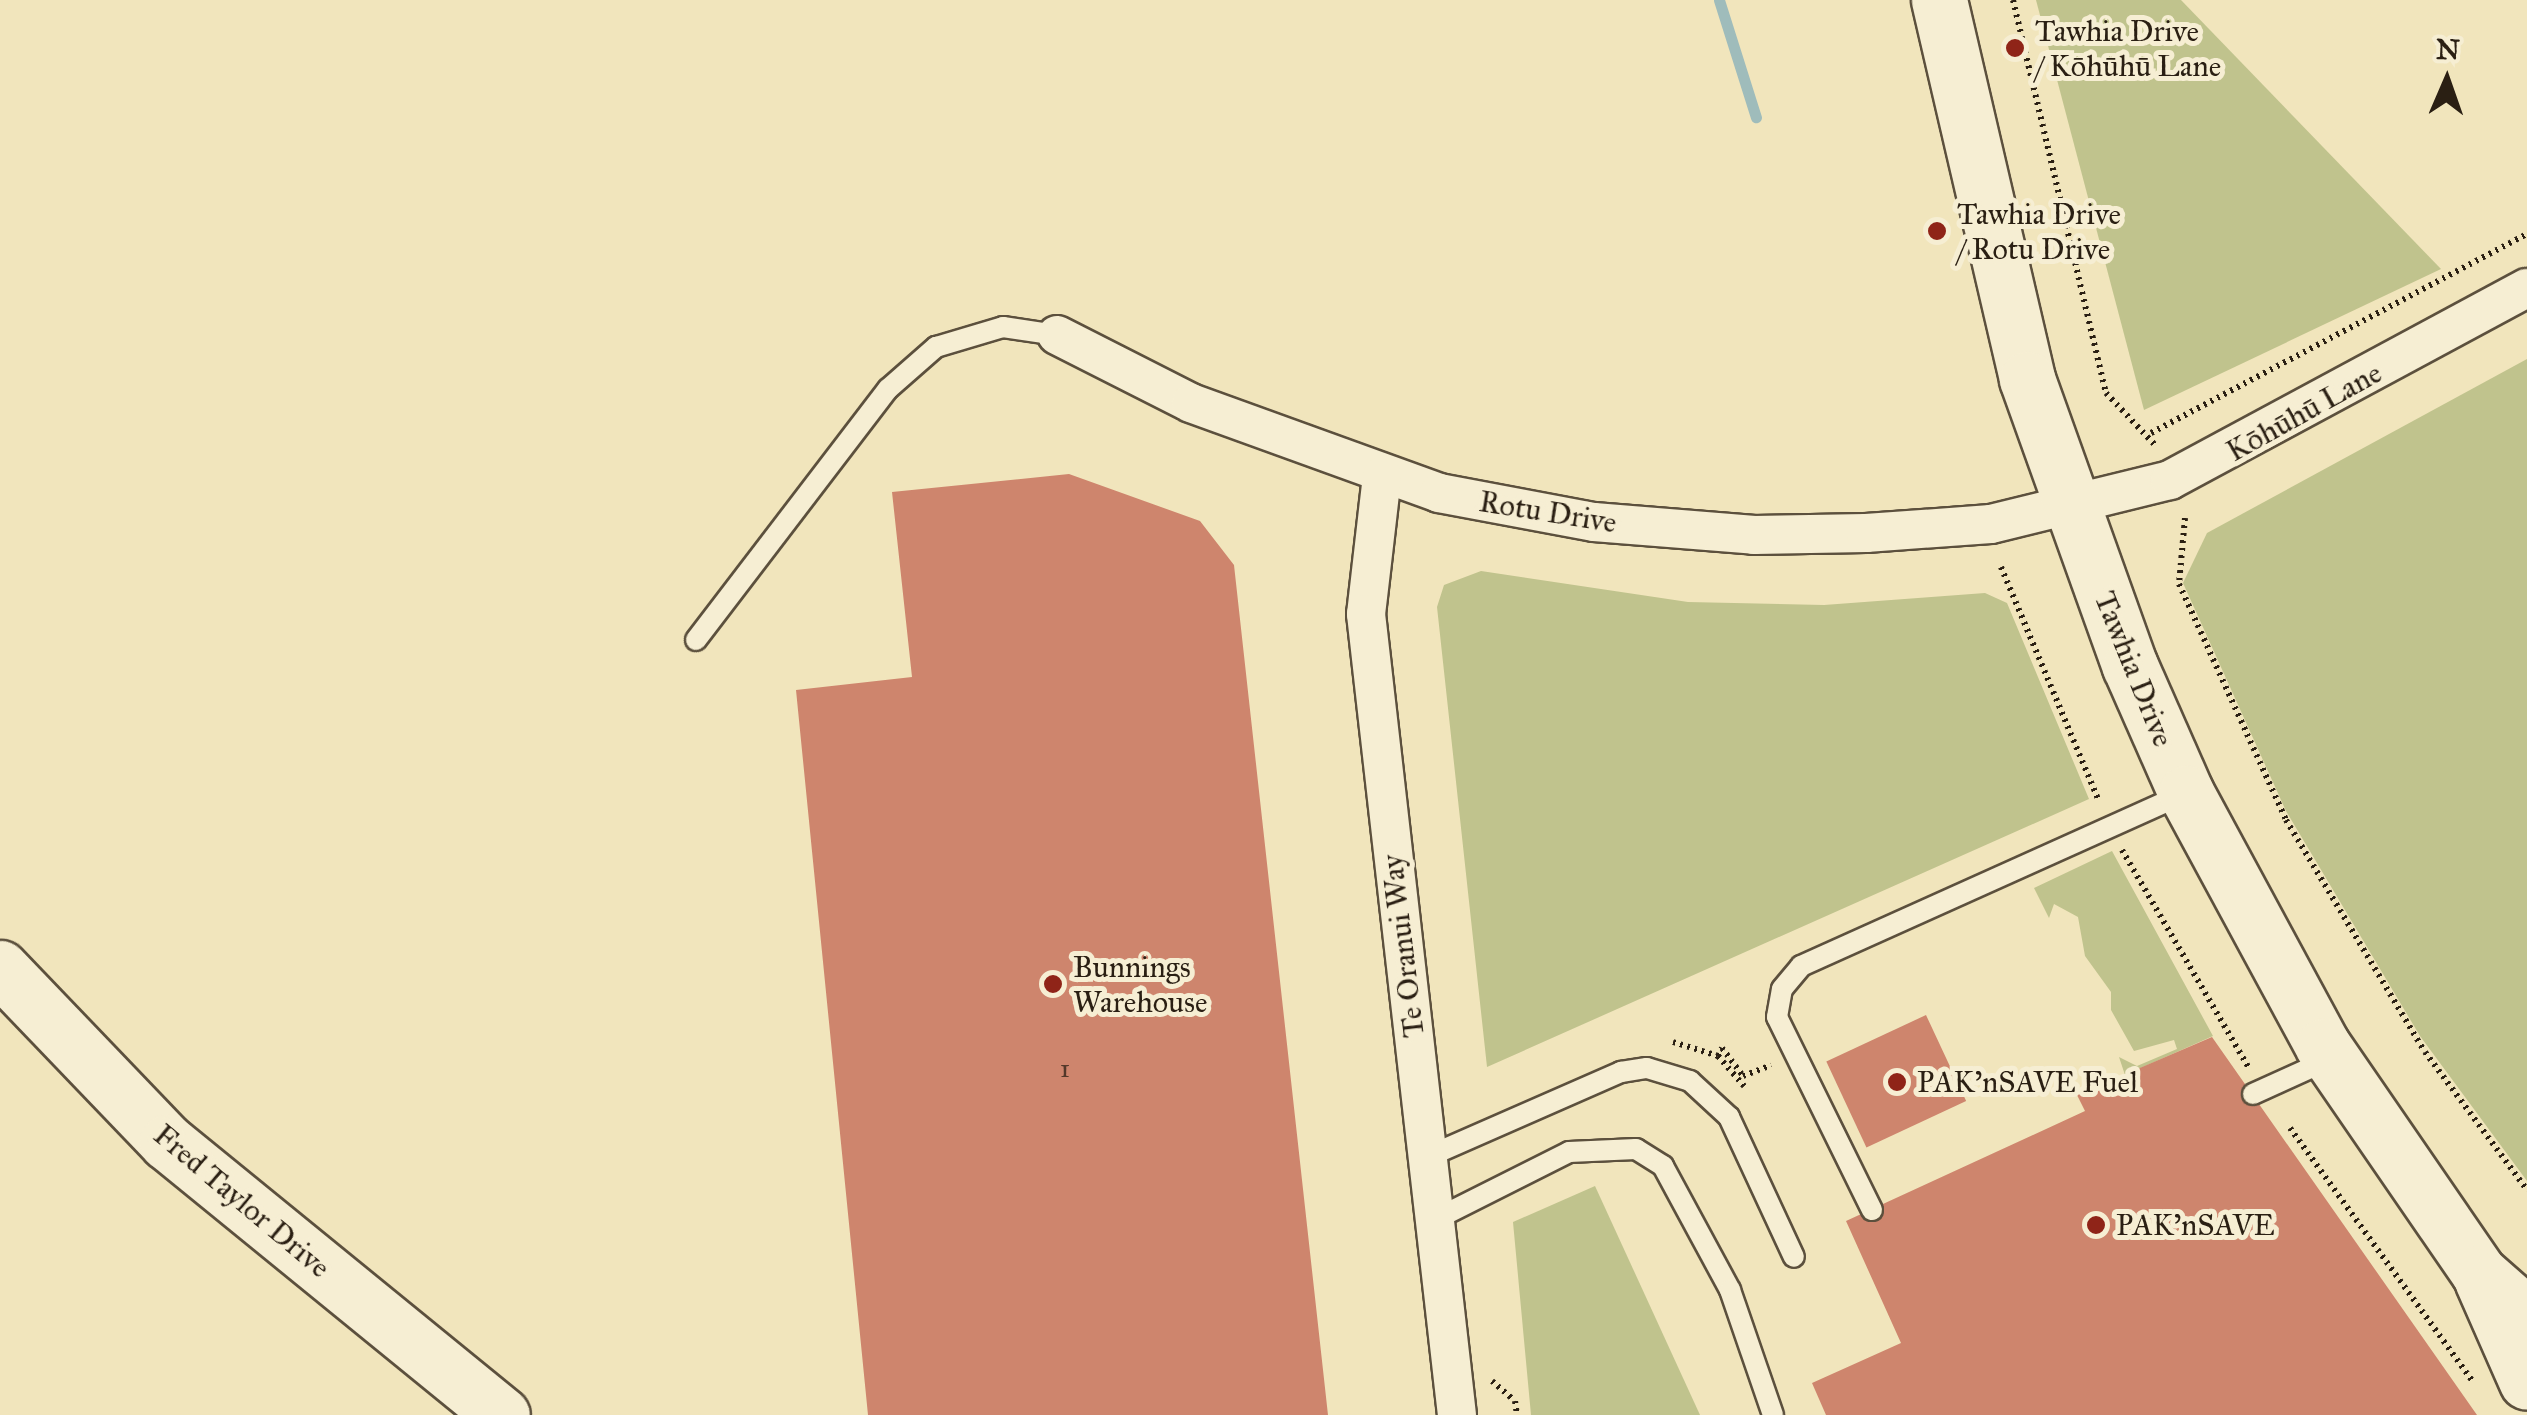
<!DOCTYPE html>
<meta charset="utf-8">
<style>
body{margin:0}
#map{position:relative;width:2527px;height:1415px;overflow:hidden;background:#f1e5bc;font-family:"IM FELL Great Primer",serif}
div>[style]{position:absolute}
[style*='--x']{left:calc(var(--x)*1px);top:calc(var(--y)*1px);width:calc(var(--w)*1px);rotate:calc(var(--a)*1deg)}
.green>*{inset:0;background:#c0c38d}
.stream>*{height:11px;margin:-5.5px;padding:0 5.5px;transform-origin:5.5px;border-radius:5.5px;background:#9fbcbb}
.building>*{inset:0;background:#ce856d;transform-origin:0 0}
.path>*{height:6px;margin-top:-3px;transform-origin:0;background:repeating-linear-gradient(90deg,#2a1f13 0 2.5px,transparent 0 7.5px)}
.roads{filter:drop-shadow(2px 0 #5c503d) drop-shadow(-2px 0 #5c503d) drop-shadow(0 2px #5c503d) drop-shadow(0 -2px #5c503d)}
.lane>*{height:20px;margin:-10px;padding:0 10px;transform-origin:10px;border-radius:10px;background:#f6eed3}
.street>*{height:38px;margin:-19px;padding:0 19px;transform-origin:19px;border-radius:19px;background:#f6eed3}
.secondary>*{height:55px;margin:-27.5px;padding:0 27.5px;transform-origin:27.5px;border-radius:27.5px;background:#f6eed3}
.dots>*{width:28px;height:28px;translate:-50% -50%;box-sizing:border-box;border:5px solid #f6eed3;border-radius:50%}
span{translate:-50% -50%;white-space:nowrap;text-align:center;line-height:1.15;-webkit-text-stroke:10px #f6eed3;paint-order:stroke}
.number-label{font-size:25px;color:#53382a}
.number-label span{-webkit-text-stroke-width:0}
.poi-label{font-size:30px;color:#2a1f13}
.left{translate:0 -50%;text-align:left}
.street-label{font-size:30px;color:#2a1f13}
.north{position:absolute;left:2397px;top:30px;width:100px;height:100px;-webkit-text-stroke:8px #f6eed3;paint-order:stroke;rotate:2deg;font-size:28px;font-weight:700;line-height:40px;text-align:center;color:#2a1f13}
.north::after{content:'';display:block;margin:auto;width:35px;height:45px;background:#2a1f13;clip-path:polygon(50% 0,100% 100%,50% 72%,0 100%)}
</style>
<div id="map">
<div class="green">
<i style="clip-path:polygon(2036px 0,2181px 0,2441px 269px,2144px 410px)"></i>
<i style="clip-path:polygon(2527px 359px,2527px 1181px,2420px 1036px,2286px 811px,2183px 583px,2207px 533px)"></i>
<i style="clip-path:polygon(1481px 571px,1688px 602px,1824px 605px,1985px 593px,2007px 603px,2089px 799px,1487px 1067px,1437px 607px,1444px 585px)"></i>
<i style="clip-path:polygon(2112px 851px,2213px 1036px,2125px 1075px,2119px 1057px,2137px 1066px,2177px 1049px,2174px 1040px,2134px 1051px,2111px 1010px,2111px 992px,2085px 956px,2078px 917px,2054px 904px,2049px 918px,2034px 888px)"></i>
<i style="clip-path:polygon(1595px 1186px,1700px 1415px,1531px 1415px,1513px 1222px)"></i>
</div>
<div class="stream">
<i style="--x:1719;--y:0;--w:123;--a:72.5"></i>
</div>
<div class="building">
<i style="clip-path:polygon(1069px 474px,1200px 521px,1234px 565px,1328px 1415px,868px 1415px,796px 690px,912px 677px,892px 492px)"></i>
<i style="left:1926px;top:1015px;width:95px;height:110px;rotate:65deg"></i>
<i style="clip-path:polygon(2212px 1037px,2477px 1415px,1826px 1415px,1812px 1383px,1901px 1343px,1846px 1221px,2085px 1111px,2077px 1095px)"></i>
</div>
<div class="path">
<i style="--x:2013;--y:0;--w:404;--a:76.7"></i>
<i style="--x:2106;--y:393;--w:71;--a:46.7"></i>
<i style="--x:2151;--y:433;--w:425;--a:-27.9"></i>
<i style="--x:2185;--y:518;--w:66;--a:95.2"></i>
<i style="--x:2179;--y:584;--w:259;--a:65.6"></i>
<i style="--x:2286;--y:820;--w:270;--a:59.1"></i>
<i style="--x:2425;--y:1052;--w:172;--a:53.5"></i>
<i style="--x:2001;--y:567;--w:254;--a:67.3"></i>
<i style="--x:2122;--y:850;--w:252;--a:59.8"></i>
<i style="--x:1673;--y:1042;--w:47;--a:17.3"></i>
<i style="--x:1718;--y:1056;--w:40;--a:49"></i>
<i style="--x:1718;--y:1056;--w:9;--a:-63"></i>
<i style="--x:1722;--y:1048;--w:35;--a:53"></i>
<i style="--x:1743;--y:1076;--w:30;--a:-21"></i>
<i style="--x:2290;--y:1128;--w:314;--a:54.2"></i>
<i style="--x:1492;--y:1381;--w:30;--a:41"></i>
<i style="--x:1515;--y:1401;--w:14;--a:82"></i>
</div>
<div class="roads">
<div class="lane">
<i style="--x:696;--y:640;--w:316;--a:-52.6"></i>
<i style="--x:888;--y:389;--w:64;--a:-41.2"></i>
<i style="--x:936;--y:347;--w:70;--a:-16.6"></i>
<i style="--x:1003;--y:327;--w:55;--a:8.4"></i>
<i style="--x:2253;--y:1094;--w:82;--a:-24.4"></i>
<i style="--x:1427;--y:1157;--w:212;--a:-23.7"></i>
<i style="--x:1621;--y:1072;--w:26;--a:-9"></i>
<i style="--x:1647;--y:1068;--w:45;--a:16.8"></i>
<i style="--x:1690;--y:1081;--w:53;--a:42.7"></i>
<i style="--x:1729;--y:1117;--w:154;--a:65.1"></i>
<i style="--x:1872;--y:1210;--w:215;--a:-116.2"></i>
<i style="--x:1777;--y:1017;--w:28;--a:-80"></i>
<i style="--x:1782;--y:989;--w:30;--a:-50"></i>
<i style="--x:1801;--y:966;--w:420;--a:-24.2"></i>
<i style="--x:1434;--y:1220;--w:151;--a:-26.7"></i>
<i style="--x:1569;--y:1152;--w:67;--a:-2.6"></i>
<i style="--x:1636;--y:1149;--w:32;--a:32"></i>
<i style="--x:1663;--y:1166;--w:141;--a:61.6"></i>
<i style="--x:1730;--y:1290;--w:132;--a:71"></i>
</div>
<div class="street">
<i style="--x:1057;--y:335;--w:150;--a:26.9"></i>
<i style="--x:1191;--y:403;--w:264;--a:19.9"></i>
<i style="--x:1439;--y:493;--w:158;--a:10.6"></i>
<i style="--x:1594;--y:522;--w:161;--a:4.6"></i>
<i style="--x:1754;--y:535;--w:112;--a:-1"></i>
<i style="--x:1866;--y:533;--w:125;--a:-4.1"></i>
<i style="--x:1991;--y:524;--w:184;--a:-13.8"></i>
<i style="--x:2170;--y:480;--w:405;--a:-28.3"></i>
<i style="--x:1382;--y:476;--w:139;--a:96.6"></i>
<i style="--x:1366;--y:614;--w:806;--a:83.52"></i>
</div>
<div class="secondary">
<i style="--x:1939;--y:0;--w:389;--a:76.9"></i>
<i style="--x:2027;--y:379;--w:305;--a:70.3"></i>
<i style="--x:2130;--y:666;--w:139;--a:66.2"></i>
<i style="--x:2186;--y:793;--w:288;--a:61.6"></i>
<i style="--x:2323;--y:1046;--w:275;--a:55.5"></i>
<i style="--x:2479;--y:1273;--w:64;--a:41.2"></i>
<i style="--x:0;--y:968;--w:241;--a:46.2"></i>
<i style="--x:167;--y:1142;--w:432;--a:39.2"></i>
<i style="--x:2482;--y:1280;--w:111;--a:66.2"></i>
</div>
</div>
<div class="dots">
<i style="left:2015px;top:48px;background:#8f2418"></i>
<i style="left:1937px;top:231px;background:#8f2418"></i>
<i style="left:1053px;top:984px;background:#8f2418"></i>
<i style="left:1897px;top:1082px;background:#8f2418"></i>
<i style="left:2096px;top:1225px;background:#8f2418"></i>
</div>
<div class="number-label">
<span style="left:1065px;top:1069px">1</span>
</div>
<div class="poi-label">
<span class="left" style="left:2035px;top:48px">Tawhia Drive<br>/ Kōhūhū Lane</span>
<span class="left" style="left:1957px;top:231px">Tawhia Drive<br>/ Rotu Drive</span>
<span class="left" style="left:1073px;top:984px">Bunnings<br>Warehouse</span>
<span class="left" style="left:1917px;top:1082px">PAK'nSAVE Fuel</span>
<span class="left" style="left:2116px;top:1225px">PAK'nSAVE</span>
</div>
<div class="street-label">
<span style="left:2304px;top:412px;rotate:-29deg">Kōhūhū Lane</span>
<span style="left:1548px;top:512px;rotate:9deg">Rotu Drive</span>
<span style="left:2134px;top:669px;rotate:68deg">Tawhia Drive</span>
<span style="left:1403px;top:946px;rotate:-97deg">Te Oranui Way</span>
<span style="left:242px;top:1201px;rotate:40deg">Fred Taylor Drive</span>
</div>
<div class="north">N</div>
</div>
